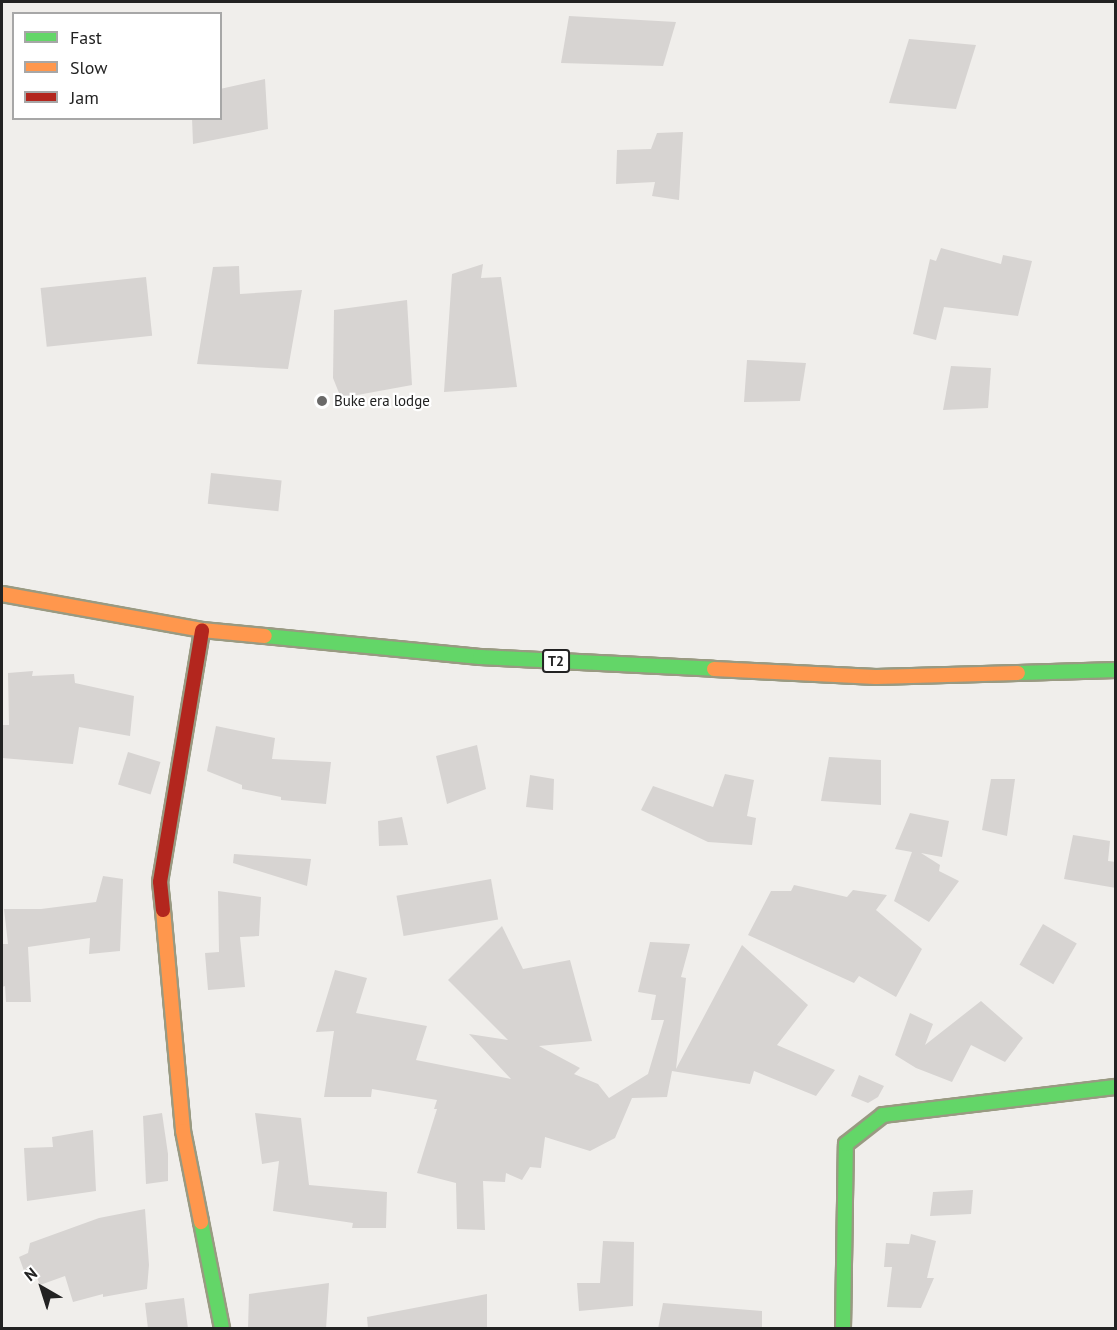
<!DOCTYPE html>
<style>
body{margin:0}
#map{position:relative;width:1117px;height:1330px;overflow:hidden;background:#f0eeeb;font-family:"PT Sans",sans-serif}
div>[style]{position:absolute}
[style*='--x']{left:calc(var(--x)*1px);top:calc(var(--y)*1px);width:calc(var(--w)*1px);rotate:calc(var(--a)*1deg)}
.building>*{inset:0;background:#d7d4d2;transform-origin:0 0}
.roads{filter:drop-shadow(2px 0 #999a82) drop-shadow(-2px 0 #999a82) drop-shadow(0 2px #999a82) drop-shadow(0 -2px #999a82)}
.fast>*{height:14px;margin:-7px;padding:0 7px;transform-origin:7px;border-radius:7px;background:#63d668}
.slow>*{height:14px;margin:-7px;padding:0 7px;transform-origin:7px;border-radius:7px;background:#ff974d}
.jam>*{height:14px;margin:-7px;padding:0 7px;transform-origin:7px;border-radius:7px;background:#b3261e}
.dots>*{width:16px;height:16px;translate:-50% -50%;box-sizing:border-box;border:3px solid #fff;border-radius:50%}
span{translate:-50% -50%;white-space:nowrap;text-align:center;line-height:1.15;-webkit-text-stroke:4.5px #fff;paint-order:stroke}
.shield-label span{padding:2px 4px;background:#fff;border:2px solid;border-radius:4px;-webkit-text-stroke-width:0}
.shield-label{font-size:14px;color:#222;font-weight:700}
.poi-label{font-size:15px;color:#222}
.left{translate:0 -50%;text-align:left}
.frame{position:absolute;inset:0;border:3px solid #222;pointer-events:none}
.legend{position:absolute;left:12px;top:12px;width:210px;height:108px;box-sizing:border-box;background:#fff;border:2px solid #a7a7a7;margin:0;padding:8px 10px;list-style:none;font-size:18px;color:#222}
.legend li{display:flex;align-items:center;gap:12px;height:30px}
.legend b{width:30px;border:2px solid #a7a7a7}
.north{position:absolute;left:12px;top:1258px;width:60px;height:60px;-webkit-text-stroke:4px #fff;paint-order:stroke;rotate:321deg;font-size:16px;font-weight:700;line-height:24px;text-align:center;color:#222}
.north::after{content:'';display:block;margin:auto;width:21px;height:27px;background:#222;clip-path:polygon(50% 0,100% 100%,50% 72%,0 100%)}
</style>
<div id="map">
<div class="building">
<i style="clip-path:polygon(569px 16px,676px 22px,663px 66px,561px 63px)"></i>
<i style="clip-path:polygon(909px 39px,976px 45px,956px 109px,889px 103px)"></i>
<i style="clip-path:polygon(265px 79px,268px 129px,193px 144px,192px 118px,220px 118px,220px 89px)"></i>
<i style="clip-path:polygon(683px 132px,679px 200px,652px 196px,655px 182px,616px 184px,617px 150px,651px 149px,657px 133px)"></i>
<i style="clip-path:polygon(941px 248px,1001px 264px,1003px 255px,1032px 261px,1018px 316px,944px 307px,936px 340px,913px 334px,930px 259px,936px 261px)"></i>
<i style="clip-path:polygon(483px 264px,481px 278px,501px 277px,517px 387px,444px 392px,452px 274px)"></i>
<i style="clip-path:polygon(239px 266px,240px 294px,302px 290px,288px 369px,197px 364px,213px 267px)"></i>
<i style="left:146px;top:277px;width:59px;height:106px;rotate:84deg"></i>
<i style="clip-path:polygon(407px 300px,412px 385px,341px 398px,333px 378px,334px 310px)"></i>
<i style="clip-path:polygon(747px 360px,806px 363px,800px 401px,744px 402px)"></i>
<i style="clip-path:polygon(951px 366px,991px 368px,988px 408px,943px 410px)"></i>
<i style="left:211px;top:473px;width:71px;height:31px;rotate:6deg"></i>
<i style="clip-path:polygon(33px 671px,32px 676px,74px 674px,75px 683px,134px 696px,130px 736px,79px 727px,73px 764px,2px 758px,3px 725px,9px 725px,8px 673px)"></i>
<i style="clip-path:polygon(216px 726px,275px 738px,272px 759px,331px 762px,326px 804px,281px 800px,281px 797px,242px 789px,242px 785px,207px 771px)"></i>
<i style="clip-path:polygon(477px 745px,486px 789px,447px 804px,436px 756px)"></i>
<i style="left:128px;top:752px;width:34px;height:34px;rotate:17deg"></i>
<i style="clip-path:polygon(829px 757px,881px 760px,881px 805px,821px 801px)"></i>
<i style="clip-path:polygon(725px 774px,754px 780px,747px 816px,756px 818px,752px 845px,708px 842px,641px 810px,653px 786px,713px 807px)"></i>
<i style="clip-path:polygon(530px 775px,554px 779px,553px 810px,526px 807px)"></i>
<i style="clip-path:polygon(991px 779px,1015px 779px,1007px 836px,982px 830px)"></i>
<i style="clip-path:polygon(910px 813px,949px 821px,942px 857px,921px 853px,940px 865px,939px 871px,959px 881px,929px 922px,894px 901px,912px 852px,895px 849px)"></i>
<i style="clip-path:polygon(402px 817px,408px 845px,379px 846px,378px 821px)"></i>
<i style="clip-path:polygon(1073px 835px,1110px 841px,1108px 861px,1116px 862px,1116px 888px,1064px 879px)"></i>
<i style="clip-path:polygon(234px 854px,311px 859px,307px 886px,233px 863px)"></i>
<i style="clip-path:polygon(103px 876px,123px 879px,120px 951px,89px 954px,90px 938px,28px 947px,31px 1002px,6px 1002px,5px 986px,2px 987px,2px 944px,8px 944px,4px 909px,41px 909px,96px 902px)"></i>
<i style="left:491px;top:879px;width:41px;height:96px;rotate:80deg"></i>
<i style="clip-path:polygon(794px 885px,847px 897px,853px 890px,887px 895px,876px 910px,922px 949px,896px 997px,859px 976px,854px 983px,748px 935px,771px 891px,791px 891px)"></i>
<i style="clip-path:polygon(218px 891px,261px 897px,259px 936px,240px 937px,245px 987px,208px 990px,205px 953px,219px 952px)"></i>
<i style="left:1043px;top:924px;width:39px;height:47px;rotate:30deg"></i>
<i style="clip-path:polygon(502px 926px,523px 969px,570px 960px,592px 1041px,539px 1046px,580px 1068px,574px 1074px,598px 1084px,609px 1098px,648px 1074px,664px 1020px,651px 1020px,656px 995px,638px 992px,650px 942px,690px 944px,681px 977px,686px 978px,676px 1069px,742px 945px,808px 1005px,777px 1045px,835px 1070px,816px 1096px,754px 1071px,750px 1084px,672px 1071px,667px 1097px,632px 1098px,615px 1138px,590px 1151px,545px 1137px,541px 1168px,530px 1167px,522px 1180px,506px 1173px,505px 1182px,483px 1181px,485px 1230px,457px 1229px,456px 1183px,417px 1173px,437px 1109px,434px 1109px,437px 1100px,372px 1089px,371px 1097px,324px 1097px,334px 1031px,316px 1032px,335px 970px,367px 978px,356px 1013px,427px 1026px,416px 1060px,511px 1079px,469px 1034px,508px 1040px,448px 980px)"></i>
<i style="clip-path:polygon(981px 1001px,1023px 1038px,1005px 1062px,971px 1045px,952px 1082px,916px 1068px,895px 1055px,910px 1013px,933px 1024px,925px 1045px)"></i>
<i style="clip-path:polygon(859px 1075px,884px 1086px,878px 1097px,868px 1103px,851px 1096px)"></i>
<i style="clip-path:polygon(162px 1113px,168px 1154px,168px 1181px,146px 1184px,143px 1116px)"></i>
<i style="clip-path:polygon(255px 1113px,301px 1118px,309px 1185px,387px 1192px,386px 1228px,352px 1228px,353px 1223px,273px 1211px,279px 1161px,262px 1164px)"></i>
<i style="clip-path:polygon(93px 1130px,96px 1191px,27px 1201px,24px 1148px,53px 1147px,52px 1137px)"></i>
<i style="clip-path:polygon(973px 1190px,971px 1214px,930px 1216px,933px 1192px)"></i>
<i style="clip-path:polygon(145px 1209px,149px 1265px,147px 1289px,103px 1297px,103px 1294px,73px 1302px,65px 1276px,40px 1285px,36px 1275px,27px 1279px,19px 1257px,28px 1253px,30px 1243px,99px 1218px)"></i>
<i style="clip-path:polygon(911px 1234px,936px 1241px,927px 1278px,934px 1278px,921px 1308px,887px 1307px,892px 1267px,884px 1267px,886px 1243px,909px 1244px)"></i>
<i style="clip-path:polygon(603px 1241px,634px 1242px,633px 1306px,579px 1311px,577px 1283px,600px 1283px)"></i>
<i style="clip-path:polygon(329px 1283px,326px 1329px,248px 1329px,249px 1294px)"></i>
<i style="clip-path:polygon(487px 1294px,487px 1329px,368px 1329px,367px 1317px)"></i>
<i style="clip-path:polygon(184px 1298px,188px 1329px,148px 1329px,145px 1303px)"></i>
<i style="clip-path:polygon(663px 1303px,762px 1311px,762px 1329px,658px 1329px)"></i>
</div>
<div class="roads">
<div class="fast">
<i style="--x:265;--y:636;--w:216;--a:5.6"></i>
<i style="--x:480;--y:657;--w:234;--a:2.9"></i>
<i style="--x:1018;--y:673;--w:98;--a:-1.8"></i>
<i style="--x:201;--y:1222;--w:108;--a:78.8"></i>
<i style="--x:843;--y:1328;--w:184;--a:-89.1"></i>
<i style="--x:846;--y:1144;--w:47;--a:-38.1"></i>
<i style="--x:883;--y:1115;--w:235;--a:-6.9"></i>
</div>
<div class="slow">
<i style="--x:2;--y:594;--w:203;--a:10.2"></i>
<i style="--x:202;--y:630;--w:63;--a:5.4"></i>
<i style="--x:714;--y:669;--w:162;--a:2.8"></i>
<i style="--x:876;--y:677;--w:142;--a:-1.6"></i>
<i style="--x:163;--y:910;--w:222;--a:84.8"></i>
<i style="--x:183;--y:1131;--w:93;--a:78.8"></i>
</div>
<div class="jam">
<i style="--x:163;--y:910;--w:28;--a:-96"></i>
<i style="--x:160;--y:882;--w:255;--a:-80.5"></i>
</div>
</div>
<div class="dots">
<i style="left:322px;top:401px;background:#6a6968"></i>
</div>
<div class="shield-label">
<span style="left:556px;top:661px">T2</span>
</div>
<div class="poi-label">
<span class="left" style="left:334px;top:401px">Buke era lodge</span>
</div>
<div class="frame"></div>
<ul class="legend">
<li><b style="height:8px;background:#63d668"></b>Fast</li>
<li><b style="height:8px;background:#ff974d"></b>Slow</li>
<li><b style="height:8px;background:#b3261e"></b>Jam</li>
</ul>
<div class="north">N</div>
</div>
